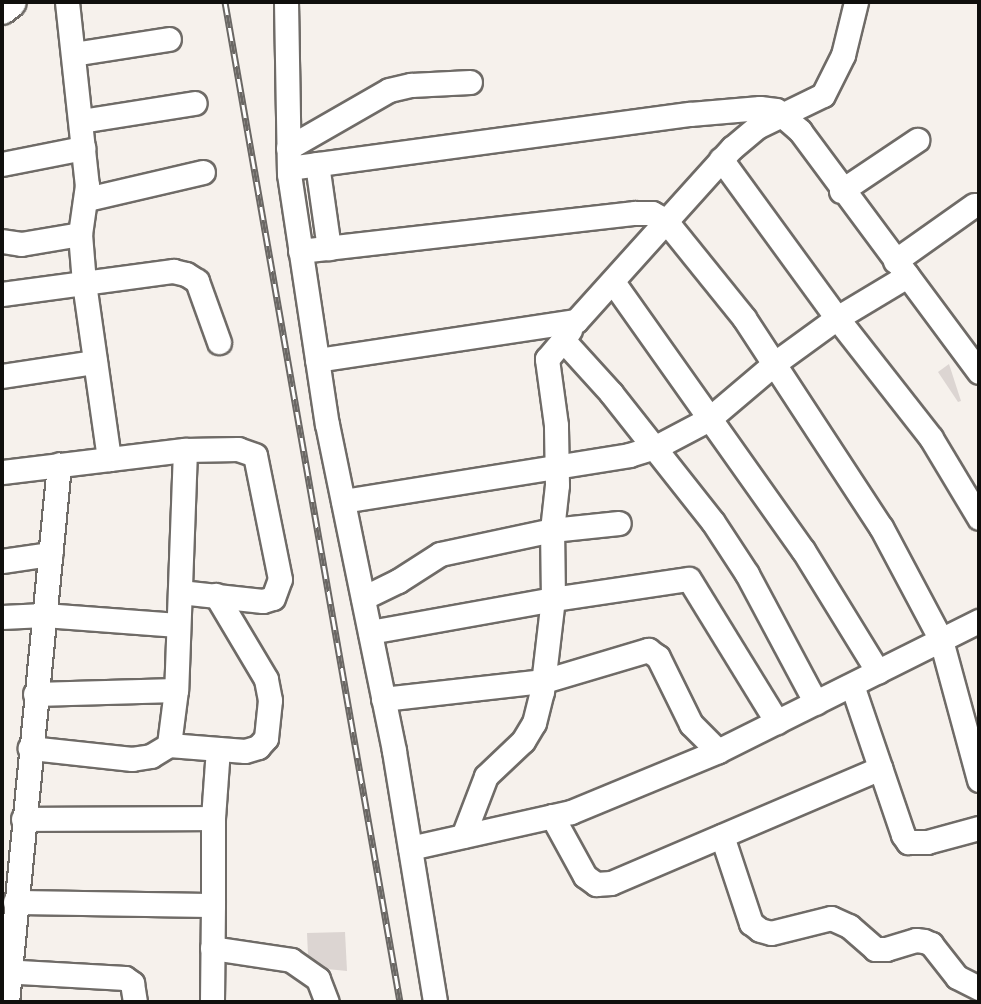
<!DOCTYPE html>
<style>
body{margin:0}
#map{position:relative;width:981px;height:1004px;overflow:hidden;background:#f6f1ec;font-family:"Exo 2",sans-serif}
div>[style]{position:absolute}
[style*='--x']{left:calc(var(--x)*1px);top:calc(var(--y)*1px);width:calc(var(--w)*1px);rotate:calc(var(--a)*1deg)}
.building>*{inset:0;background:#dcd5d2}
.roads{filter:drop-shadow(2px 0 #6f6b67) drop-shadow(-2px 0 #6f6b67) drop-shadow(0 2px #6f6b67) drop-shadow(0 -2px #6f6b67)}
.minor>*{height:23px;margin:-11.5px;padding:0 11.5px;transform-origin:11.5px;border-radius:11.5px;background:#fff}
.major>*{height:30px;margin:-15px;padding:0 15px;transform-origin:15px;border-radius:15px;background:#fff}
.rail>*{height:7px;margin-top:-3.5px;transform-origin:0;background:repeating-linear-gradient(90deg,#fff 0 13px,#6a6764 0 26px);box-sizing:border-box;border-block:2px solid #6a6764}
span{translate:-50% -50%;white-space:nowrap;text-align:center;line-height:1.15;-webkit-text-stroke:5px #fff;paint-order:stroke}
.frame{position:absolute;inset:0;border:4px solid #100f0d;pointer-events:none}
</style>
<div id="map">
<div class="building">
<i style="clip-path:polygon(949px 364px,961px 401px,958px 402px,938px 372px)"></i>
<i style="clip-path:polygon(345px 932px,347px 971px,327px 969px,308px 955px,307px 933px)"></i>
</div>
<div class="roads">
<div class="minor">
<i style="--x:67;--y:2;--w:184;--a:83.8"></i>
<i style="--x:87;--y:185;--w:49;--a:98.1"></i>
<i style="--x:80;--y:234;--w:49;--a:85.3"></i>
<i style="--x:84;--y:283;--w:178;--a:81.9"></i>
<i style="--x:286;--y:2;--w:172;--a:89"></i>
<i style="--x:289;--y:174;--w:253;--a:81.4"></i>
<i style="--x:327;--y:424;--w:334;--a:78.4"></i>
<i style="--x:394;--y:751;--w:254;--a:80.7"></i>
<i style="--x:73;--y:54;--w:97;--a:-8.9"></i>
<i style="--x:81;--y:121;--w:115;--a:-9"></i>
<i style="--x:288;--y:148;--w:116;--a:-29.9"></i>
<i style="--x:389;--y:90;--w:23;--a:-13"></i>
<i style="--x:411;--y:85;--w:59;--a:-2.9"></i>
<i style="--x:721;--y:159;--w:197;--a:53.9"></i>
<i style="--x:837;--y:318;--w:152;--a:51.9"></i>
<i style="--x:931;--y:438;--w:93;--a:59"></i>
<i style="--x:2;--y:164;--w:83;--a:-11.2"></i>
<i style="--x:317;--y:164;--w:85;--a:81.9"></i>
<i style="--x:289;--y:168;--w:405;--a:-7.7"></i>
<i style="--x:690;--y:114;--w:70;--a:-4.9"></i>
<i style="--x:760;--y:108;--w:16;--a:7"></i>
<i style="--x:776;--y:110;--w:32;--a:41"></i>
<i style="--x:800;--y:131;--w:300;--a:53.4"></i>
<i style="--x:841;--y:191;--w:92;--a:-33.9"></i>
<i style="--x:87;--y:199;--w:119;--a:-13.1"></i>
<i style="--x:2;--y:241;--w:19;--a:9"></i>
<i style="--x:21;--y:244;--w:60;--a:-9.6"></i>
<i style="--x:300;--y:251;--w:337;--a:-6.5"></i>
<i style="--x:635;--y:213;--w:17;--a:0"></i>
<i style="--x:652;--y:213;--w:15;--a:28"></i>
<i style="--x:665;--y:220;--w:126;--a:51.1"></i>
<i style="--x:744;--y:318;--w:250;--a:56.8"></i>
<i style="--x:881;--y:527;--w:128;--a:62"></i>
<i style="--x:941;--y:640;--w:145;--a:74.8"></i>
<i style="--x:895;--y:261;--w:97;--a:-35.3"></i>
<i style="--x:613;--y:282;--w:329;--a:54.7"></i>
<i style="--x:803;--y:550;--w:143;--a:58.4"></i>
<i style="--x:2;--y:294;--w:173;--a:-7.7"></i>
<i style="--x:173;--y:271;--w:13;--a:13"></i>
<i style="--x:186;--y:274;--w:13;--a:32"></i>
<i style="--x:197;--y:281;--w:65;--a:70.2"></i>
<i style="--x:570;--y:330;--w:12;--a:125"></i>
<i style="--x:563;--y:340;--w:72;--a:47.8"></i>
<i style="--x:611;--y:393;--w:164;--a:51.7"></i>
<i style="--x:713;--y:522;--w:62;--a:56.8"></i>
<i style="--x:747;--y:574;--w:146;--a:61.9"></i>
<i style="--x:317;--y:360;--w:262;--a:-8.6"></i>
<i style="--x:576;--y:321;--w:233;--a:-48"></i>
<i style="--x:732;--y:148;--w:33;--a:-40"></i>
<i style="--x:757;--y:127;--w:73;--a:-25.9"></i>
<i style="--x:823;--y:95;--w:45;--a:-63.4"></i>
<i style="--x:843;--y:55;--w:55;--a:-76.2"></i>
<i style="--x:2;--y:376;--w:94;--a:-8.6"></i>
<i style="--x:2;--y:472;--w:184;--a:-6.9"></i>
<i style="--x:185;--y:450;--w:240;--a:92.1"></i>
<i style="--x:176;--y:690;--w:55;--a:97.3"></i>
<i style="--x:169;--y:745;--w:21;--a:149"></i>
<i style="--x:151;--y:756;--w:19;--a:171"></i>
<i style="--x:132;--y:759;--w:103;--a:-173.8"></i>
<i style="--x:343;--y:501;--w:290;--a:-9.1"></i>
<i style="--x:629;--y:455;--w:28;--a:-17"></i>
<i style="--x:656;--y:447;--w:60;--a:-27.8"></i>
<i style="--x:709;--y:419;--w:87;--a:-40.3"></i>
<i style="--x:775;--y:363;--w:77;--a:-36"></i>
<i style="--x:837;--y:318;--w:82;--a:-31"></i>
<i style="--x:2;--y:561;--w:49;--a:-8.3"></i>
<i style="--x:180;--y:592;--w:83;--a:6.2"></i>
<i style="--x:263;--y:601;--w:10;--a:-17"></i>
<i style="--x:273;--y:598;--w:20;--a:-70"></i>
<i style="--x:280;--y:579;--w:126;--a:-101.4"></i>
<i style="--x:255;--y:455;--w:18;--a:-161"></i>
<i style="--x:238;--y:449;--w:53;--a:178.9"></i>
<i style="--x:363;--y:598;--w:39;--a:-26"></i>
<i style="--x:398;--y:581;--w:50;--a:-32.7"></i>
<i style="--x:440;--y:554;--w:115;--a:-12.1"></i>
<i style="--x:552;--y:530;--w:67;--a:-6"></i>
<i style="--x:2;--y:617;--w:42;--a:-2.7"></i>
<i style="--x:44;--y:615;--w:134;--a:4.3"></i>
<i style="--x:370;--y:632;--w:186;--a:-10.2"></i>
<i style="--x:553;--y:599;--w:137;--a:-8.4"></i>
<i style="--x:689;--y:579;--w:168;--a:58.4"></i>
<i style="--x:852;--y:685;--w:158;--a:71.2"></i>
<i style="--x:903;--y:835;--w:9;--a:54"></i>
<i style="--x:908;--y:842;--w:19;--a:0"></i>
<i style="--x:927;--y:842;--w:54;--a:-15.1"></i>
<i style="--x:35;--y:694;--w:141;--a:-1.6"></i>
<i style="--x:383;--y:699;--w:162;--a:-6.4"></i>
<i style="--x:544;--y:681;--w:109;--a:-16.6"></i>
<i style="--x:648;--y:650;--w:12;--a:35"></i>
<i style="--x:658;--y:657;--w:75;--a:63.8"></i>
<i style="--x:691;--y:724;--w:38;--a:45"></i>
<i style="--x:169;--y:745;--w:76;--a:4.5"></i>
<i style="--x:245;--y:751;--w:14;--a:-17"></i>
<i style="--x:258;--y:747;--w:12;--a:-48"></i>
<i style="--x:266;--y:738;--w:38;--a:-84"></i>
<i style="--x:270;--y:700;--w:21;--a:-101"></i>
<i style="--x:266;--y:679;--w:98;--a:-120.8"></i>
<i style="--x:552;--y:816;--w:68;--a:61.2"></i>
<i style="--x:585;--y:876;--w:14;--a:36"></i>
<i style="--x:596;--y:884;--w:15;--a:-4"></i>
<i style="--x:611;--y:883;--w:293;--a:-23.1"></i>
<i style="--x:213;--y:818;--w:69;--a:-85.9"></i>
<i style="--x:23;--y:819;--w:190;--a:-0.3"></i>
<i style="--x:213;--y:818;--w:87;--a:90"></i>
<i style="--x:463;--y:836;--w:64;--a:-69"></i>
<i style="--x:486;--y:776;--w:51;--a:-43.4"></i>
<i style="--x:523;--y:741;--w:21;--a:-59"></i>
<i style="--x:534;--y:723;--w:32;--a:-76"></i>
<i style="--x:542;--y:692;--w:94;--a:-83.3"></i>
<i style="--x:553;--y:599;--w:69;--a:-90.8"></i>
<i style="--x:552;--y:530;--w:45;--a:-83.7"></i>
<i style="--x:557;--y:485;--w:60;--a:-91"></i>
<i style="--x:556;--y:425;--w:67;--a:-97.8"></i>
<i style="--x:547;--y:359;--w:25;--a:-50"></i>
<i style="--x:722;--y:836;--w:92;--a:71.6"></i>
<i style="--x:751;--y:923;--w:11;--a:38"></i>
<i style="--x:760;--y:930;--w:11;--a:15"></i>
<i style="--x:771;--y:933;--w:62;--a:-14"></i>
<i style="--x:831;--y:918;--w:20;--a:24"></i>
<i style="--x:849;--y:926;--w:35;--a:41"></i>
<i style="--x:875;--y:949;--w:11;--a:0"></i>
<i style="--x:886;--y:949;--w:31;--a:-17"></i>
<i style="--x:916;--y:940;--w:8;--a:7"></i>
<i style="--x:924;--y:941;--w:8;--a:23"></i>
<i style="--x:931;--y:944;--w:42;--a:51.8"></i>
<i style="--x:957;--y:977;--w:25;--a:27"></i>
<i style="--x:410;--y:848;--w:165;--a:-12.6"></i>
<i style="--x:571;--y:812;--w:159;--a:-22.5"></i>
<i style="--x:718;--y:751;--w:292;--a:-26.5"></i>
<i style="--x:15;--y:902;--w:198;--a:0.9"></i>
<i style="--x:213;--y:905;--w:97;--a:90.6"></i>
<i style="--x:212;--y:948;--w:80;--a:8.6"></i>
<i style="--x:291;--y:960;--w:33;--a:35"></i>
<i style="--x:318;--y:979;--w:25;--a:69"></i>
<i style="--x:2;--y:971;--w:123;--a:3.3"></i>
<i style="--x:125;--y:978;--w:9;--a:36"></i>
<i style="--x:132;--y:983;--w:19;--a:81"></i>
<i style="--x:7;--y:1002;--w:540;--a:-84.47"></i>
</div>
<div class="major">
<i style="--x:2;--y:9;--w:11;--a:-38"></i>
</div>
</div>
<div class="rail">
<i style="--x:225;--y:2;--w:1015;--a:80.07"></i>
</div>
<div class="frame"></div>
</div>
